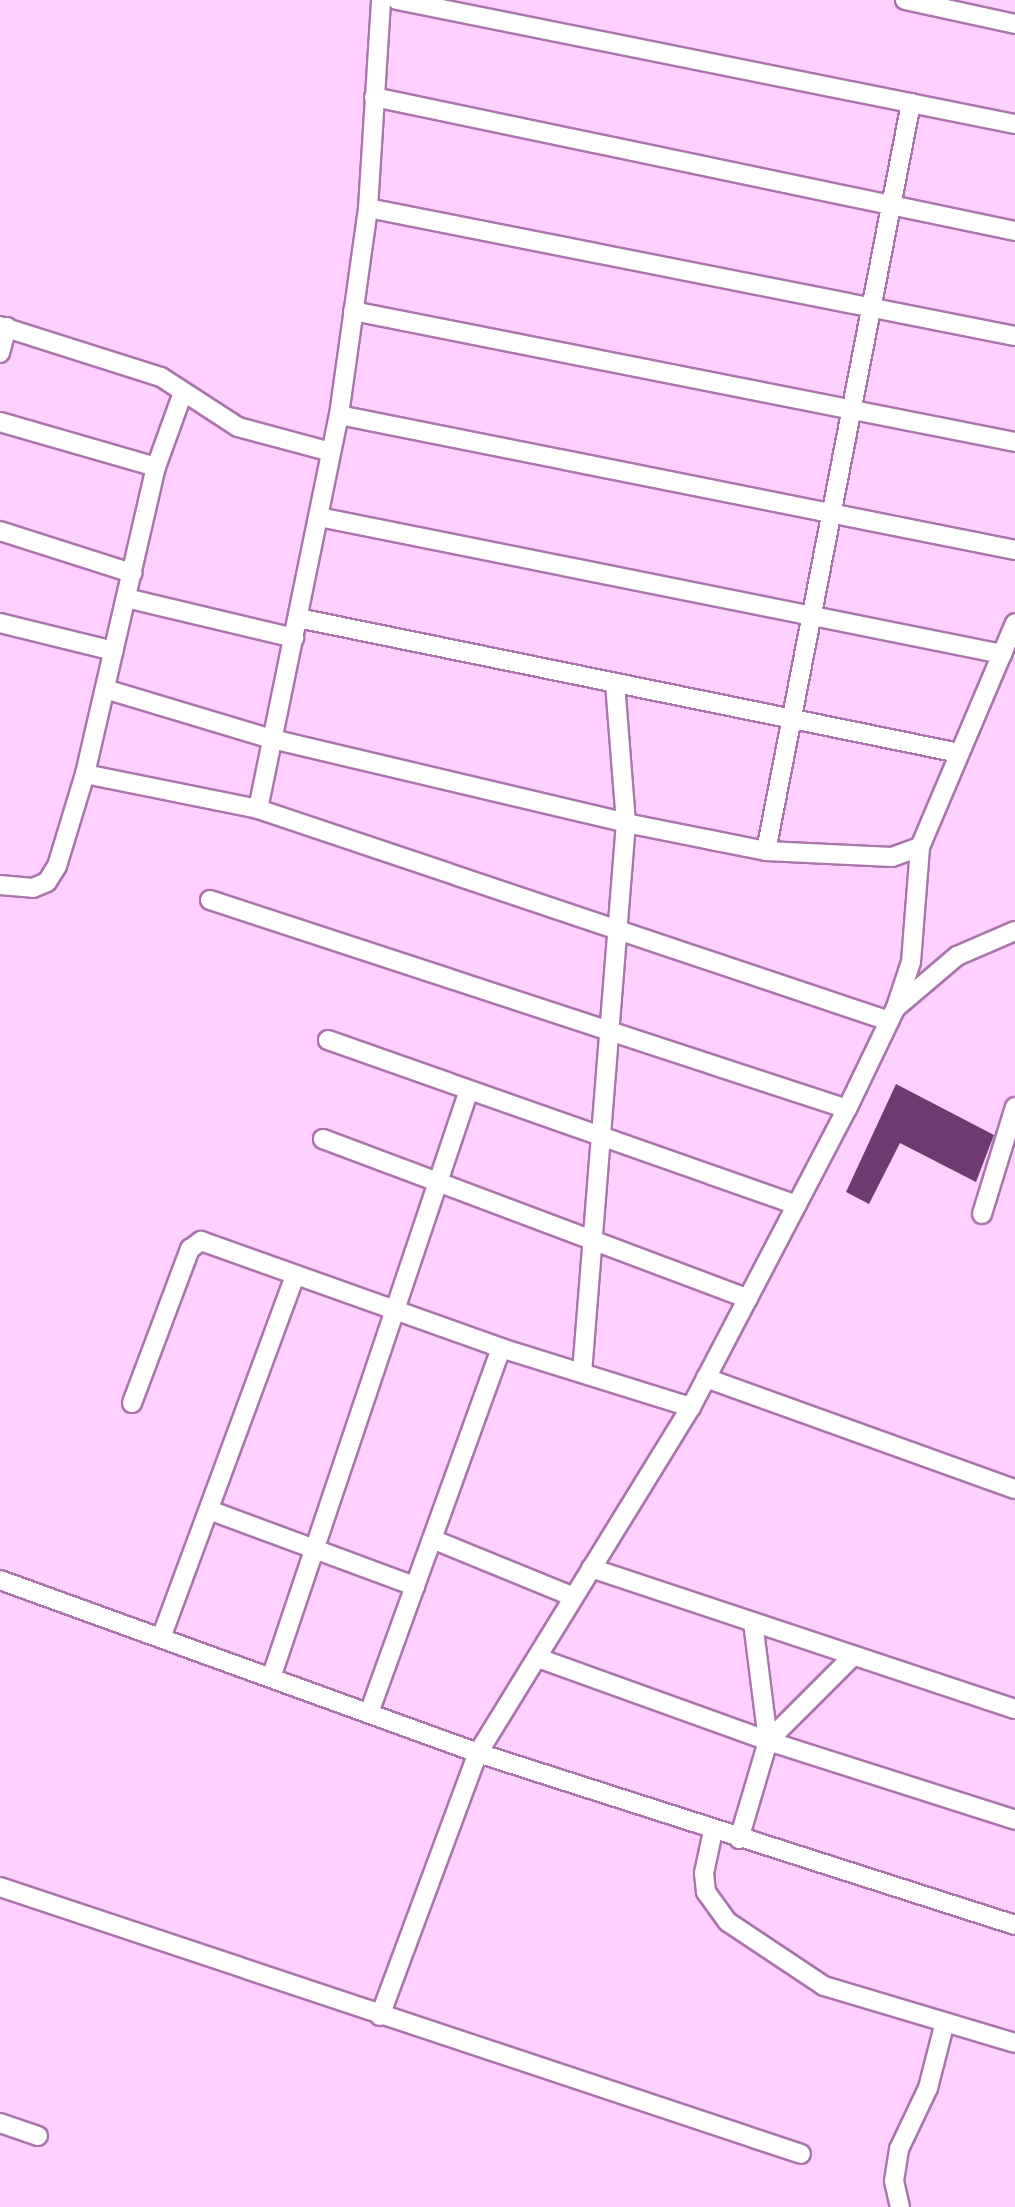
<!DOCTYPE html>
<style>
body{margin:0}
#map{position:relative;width:1015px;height:2207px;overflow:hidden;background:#fecfff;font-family:"DejaVu Sans",sans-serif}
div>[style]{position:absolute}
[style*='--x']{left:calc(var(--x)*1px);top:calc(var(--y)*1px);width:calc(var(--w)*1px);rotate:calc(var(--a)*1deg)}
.building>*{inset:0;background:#6e3b70}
.roads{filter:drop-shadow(2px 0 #ab74ac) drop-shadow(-2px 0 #ab74ac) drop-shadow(0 2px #ab74ac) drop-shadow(0 -2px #ab74ac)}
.street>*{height:18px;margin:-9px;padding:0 9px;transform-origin:9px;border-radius:9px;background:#fff}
span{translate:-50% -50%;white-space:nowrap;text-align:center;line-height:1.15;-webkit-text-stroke:6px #fff;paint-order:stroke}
</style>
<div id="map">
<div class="building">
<i style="clip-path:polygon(896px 1084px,994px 1135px,976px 1182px,900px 1143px,869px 1204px,846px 1192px)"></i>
</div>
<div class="roads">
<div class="street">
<i style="--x:397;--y:0;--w:630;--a:11.35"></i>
<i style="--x:905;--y:0;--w:113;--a:12.3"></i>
<i style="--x:374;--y:97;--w:655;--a:11.81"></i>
<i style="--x:368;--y:208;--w:660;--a:11.19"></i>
<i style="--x:353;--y:311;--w:675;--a:11.19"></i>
<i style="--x:0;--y:326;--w:169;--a:17.6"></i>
<i style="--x:161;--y:377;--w:92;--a:33"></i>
<i style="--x:238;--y:427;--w:96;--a:15"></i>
<i style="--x:0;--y:353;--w:27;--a:-75"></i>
<i style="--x:339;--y:415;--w:689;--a:11.29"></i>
<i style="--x:0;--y:422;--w:162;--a:16.1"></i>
<i style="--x:319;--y:517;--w:697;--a:11.34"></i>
<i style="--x:0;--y:531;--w:139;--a:17.7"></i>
<i style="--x:126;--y:598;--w:173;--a:13.4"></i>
<i style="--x:298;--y:618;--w:675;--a:11.54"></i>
<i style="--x:0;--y:623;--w:117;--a:13.8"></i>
<i style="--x:105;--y:689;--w:174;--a:16.7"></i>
<i style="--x:272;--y:739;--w:364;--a:13.3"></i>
<i style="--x:626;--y:823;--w:143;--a:11.3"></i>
<i style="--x:766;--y:851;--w:126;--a:2.7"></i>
<i style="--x:892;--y:857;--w:30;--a:-20"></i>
<i style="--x:920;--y:847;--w:243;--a:-67"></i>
<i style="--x:85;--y:774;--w:177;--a:11.4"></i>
<i style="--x:258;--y:809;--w:666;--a:18.57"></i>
<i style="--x:258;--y:809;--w:402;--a:-78.4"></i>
<i style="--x:339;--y:415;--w:209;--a:-82"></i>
<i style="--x:368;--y:208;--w:208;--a:-86.4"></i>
<i style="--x:766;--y:851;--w:762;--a:-79.03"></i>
<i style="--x:0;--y:885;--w:33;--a:5"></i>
<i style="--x:33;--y:888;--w:15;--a:-23"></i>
<i style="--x:47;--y:882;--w:19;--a:-58"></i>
<i style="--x:57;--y:866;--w:96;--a:-73.1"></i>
<i style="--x:85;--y:774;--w:315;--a:-77"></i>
<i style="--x:156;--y:467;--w:77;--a:-70.1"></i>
<i style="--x:210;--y:900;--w:670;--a:18.16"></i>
<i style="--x:897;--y:1007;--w:79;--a:-40.4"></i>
<i style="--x:957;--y:956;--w:63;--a:-23.3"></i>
<i style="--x:328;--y:1040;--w:497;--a:19.4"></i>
<i style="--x:323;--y:1139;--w:454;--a:20.6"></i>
<i style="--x:982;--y:1214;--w:112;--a:-72.9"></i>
<i style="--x:582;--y:1373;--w:552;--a:-85.43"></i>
<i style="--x:626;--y:823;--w:139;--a:-94.5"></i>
<i style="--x:706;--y:1378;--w:328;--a:19.8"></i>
<i style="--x:132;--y:1403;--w:165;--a:-69.4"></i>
<i style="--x:190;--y:1249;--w:14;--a:-36"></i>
<i style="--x:201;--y:1241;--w:319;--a:19.6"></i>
<i style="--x:501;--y:1348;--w:199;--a:17.3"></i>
<i style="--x:209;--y:1510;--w:220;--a:20.3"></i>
<i style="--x:432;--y:1539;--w:153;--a:22.2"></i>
<i style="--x:591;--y:1568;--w:447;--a:18.4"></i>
<i style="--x:0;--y:1580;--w:508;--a:19.9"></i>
<i style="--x:478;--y:1753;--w:406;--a:-58.4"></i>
<i style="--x:691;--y:1407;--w:336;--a:-62.4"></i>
<i style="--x:847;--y:1109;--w:113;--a:-64.3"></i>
<i style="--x:896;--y:1007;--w:47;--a:-71.6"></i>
<i style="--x:911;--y:962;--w:115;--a:-85.5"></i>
<i style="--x:753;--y:1622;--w:120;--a:82.8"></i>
<i style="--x:161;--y:1638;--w:386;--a:-69.7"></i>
<i style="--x:538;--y:1658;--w:245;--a:19.8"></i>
<i style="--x:768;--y:1741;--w:259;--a:17.7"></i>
<i style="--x:271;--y:1678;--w:620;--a:-71.39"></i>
<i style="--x:369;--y:1713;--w:388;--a:-70.1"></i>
<i style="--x:713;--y:1831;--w:43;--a:102.1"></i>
<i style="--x:704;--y:1873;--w:19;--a:84"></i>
<i style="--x:706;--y:1892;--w:37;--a:54"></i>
<i style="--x:728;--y:1922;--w:115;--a:33.7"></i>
<i style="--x:824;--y:1986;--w:199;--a:16.6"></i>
<i style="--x:739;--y:1839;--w:102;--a:-73.5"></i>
<i style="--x:768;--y:1741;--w:120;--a:-45"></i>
<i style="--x:0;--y:1887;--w:844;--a:18.43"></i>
<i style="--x:380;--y:2016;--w:281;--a:-69.6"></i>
<i style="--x:478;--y:1753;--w:564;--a:17.76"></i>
<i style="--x:0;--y:2123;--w:40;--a:18.9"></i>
<i style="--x:900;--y:2207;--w:27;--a:-103"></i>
<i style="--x:894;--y:2181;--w:32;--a:-81"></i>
<i style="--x:899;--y:2149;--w:68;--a:-64.6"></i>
<i style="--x:928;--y:2088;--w:68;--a:-75.6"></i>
</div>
</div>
</div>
